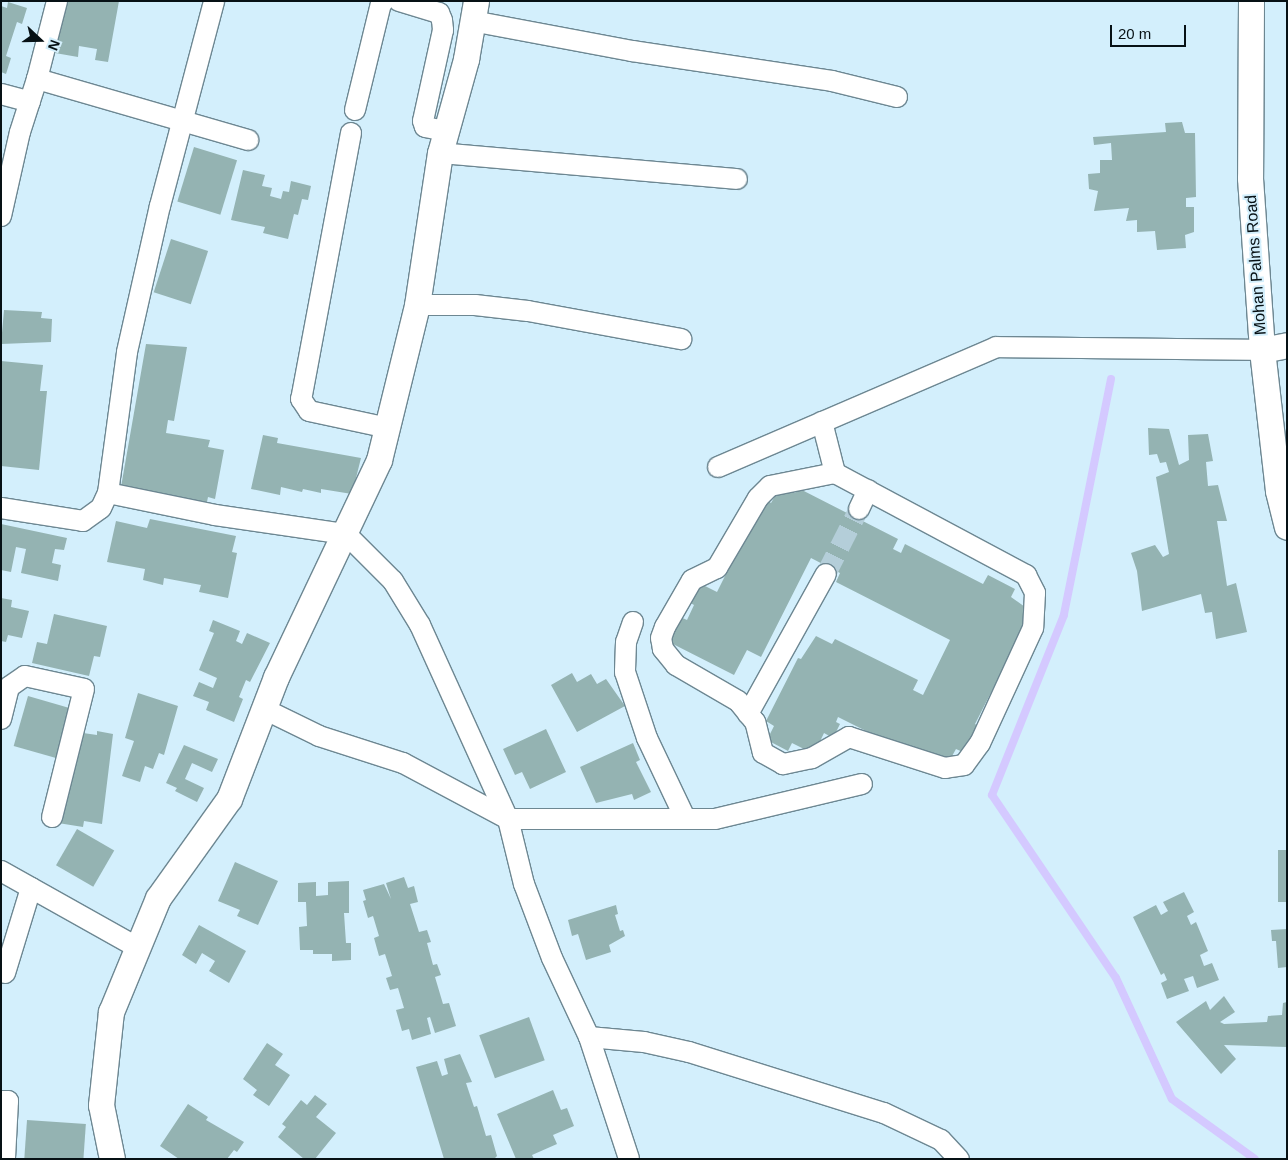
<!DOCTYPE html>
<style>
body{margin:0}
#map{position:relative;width:1288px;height:1160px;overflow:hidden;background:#d3effc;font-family:Arial,sans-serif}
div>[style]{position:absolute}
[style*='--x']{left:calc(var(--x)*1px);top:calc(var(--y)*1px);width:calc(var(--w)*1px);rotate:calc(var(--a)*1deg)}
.stream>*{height:8px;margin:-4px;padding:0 4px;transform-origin:4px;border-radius:4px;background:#d4c9ff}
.building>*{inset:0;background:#94b3b2;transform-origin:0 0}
.minor-tunnel>*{height:20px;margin-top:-10px;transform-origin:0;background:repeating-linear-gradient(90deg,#b4ced9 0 20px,transparent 0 30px)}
.roads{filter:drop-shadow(1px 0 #6d8792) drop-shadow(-1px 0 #6d8792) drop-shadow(0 1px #6d8792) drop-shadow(0 -1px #6d8792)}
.minor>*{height:20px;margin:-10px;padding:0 10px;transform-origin:10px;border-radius:10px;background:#fff}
.tertiary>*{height:25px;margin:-12.5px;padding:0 12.5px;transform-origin:12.5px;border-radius:12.5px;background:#fff}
span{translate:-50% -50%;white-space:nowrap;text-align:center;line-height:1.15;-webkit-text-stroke:4px #d3effc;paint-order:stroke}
.street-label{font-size:16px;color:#071115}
.frame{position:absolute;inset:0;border:2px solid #071115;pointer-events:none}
.north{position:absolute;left:15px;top:15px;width:50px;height:50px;-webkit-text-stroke:4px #d3effc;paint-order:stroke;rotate:111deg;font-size:14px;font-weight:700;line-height:20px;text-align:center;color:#071115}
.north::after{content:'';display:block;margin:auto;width:18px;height:22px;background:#071115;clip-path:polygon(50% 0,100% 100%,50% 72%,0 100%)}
.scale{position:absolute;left:1110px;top:25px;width:76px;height:22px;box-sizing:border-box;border:2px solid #071115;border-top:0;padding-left:6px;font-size:15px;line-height:18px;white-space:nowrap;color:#071115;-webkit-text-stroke:4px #d3effc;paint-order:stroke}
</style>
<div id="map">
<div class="stream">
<i style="--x:1111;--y:379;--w:241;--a:101.3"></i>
<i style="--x:1064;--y:615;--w:194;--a:111.8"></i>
<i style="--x:992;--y:795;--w:221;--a:55.9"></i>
<i style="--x:1116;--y:978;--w:133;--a:65.2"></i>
<i style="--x:1172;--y:1099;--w:102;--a:35.9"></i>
</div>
<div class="building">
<i style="clip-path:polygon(64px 1px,119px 1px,108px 62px,95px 60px,97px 49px,79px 46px,78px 57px,55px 53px)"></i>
<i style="clip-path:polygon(8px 2px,27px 8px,22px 24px,17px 22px,6px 56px,11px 58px,6px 74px,1px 72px,1px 6px,7px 8px)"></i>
<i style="clip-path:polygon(1182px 122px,1185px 133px,1195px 133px,1196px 197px,1186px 198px,1186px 207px,1194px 207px,1194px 232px,1185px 235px,1186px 248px,1157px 250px,1155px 231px,1137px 232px,1137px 220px,1126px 221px,1129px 208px,1094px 211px,1098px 191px,1089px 189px,1088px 174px,1100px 173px,1100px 160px,1112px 160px,1111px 143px,1094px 145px,1093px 137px,1166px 132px,1165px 123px)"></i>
<i style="left:194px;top:147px;width:45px;height:57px;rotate:17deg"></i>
<i style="clip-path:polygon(243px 170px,265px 175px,262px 186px,272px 188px,270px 196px,281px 199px,283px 191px,289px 192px,291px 181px,311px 186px,308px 200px,302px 199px,298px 215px,294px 214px,288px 239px,263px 233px,265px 227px,231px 220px)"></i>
<i style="left:171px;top:239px;width:39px;height:56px;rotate:18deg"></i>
<i style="clip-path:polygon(4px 310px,42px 312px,41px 318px,52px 319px,51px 342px,1px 344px)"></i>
<i style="clip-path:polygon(146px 344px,187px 347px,174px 421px,168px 420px,166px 433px,210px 440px,208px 447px,224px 450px,215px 499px,208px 497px,207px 502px,121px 487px)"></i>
<i style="clip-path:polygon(1px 361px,43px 365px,40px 391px,47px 391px,39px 470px,1px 466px)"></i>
<i style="clip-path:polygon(1148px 428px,1169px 429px,1179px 465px,1189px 460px,1188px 435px,1208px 434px,1213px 461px,1206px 462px,1208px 486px,1218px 485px,1227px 521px,1217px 521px,1227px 586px,1236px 583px,1247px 632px,1216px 639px,1212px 612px,1205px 613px,1201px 594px,1142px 611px,1137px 571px,1131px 553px,1155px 545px,1163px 557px,1169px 554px,1156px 477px,1169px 472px,1166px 462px,1160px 463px,1157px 454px,1149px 455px)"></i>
<i style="clip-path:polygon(263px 435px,278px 438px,277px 443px,361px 458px,352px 494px,321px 489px,321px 493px,303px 489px,302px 492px,281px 487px,280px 495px,251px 489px)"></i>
<i style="clip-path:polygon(781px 486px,795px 493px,798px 488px,898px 539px,893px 549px,901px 553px,905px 544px,983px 584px,988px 575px,1015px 589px,1011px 597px,1032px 612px,975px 724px,980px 727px,967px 754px,956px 749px,947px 765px,926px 761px,838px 717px,836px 722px,840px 724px,833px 738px,824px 733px,814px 754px,792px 743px,788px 751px,767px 740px,774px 726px,766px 721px,798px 658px,801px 659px,816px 636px,832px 644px,835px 639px,918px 680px,913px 690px,923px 695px,950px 640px,836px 582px,840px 573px,811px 558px,761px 657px,747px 650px,734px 675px,665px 640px,678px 616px,687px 620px,694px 605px,687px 601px,697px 582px,717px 592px,758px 510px,767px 500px,771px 503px)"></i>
<i style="clip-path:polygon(150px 519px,236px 536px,232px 552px,237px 553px,228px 598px,199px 592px,201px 585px,164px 578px,163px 585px,143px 580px,145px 569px,107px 562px,116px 521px,147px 528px)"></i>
<i style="clip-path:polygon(1px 524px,67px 538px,64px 550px,55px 549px,52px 563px,61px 565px,58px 581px,21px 573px,26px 549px,16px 547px,11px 572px,1px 570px)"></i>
<i style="clip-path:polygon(1px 598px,12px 600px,11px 607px,29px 611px,22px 638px,8px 635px,6px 642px,1px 641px)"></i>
<i style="clip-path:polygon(54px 614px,107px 626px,100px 657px,94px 656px,89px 676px,32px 663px,37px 642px,47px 644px)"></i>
<i style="clip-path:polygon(213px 620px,240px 631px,236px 641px,242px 644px,247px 633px,270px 643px,250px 682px,246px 680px,239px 697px,243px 699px,234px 722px,206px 710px,209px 702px,193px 696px,199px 682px,213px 688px,217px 678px,199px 670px,214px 633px,209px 631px)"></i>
<i style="clip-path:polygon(572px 673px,577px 682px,591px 674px,597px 684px,606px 679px,625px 706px,577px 732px,551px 685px)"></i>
<i style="clip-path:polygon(138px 693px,178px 706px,164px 755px,159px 753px,153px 769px,145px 766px,140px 782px,122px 776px,134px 741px,125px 738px)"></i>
<i style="left:28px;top:696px;width:44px;height:52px;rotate:16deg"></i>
<i style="clip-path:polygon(546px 729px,566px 772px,530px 789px,522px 772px,515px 775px,503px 749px)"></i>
<i style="clip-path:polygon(97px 731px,113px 734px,102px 824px,84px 821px,83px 827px,58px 823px,63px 796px,68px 797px,71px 780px,71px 748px,80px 749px,83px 733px,97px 735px)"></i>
<i style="clip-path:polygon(633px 743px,640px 760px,636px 762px,651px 792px,634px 800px,632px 794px,596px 803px,580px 767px)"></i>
<i style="clip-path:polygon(184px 745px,218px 759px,212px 772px,192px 763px,185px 779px,204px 788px,197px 802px,175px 791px,177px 788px,166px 783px)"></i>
<i style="left:77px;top:829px;width:43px;height:42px;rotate:30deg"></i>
<i style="left:1278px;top:850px;width:9px;height:52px"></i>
<i style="clip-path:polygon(235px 862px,278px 881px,258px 925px,237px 916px,240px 910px,218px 901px)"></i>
<i style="clip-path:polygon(404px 877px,408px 888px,414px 886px,418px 902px,410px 904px,419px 932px,427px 930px,431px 942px,427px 943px,433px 965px,437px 964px,441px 975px,435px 977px,443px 1004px,449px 1003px,456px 1026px,435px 1033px,430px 1017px,427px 1018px,431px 1034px,412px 1040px,409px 1029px,402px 1031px,396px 1010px,404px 1008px,398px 988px,390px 990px,386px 978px,392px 976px,385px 954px,379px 956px,374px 938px,379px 936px,373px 916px,368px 918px,363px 901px,366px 900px,363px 890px,384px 884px,391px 899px,386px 883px)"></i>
<i style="clip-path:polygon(349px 881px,349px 913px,344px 913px,346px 943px,351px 943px,351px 960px,332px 961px,332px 954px,313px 954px,313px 950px,300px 950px,299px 927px,307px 926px,306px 902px,298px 902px,298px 883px,316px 882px,316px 896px,328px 895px,328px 882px)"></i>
<i style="clip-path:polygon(1184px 892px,1194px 912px,1187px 916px,1191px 925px,1196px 922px,1208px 951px,1200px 955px,1204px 966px,1212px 963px,1219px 980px,1197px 988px,1193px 976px,1184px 979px,1189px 991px,1167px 999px,1161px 983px,1167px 980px,1164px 973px,1161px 975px,1133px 917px,1156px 905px,1161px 915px,1168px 911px,1163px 902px)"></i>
<i style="clip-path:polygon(616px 905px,618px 914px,615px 915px,620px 931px,623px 930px,625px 936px,609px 945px,611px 952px,586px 960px,578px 934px,572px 936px,568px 920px)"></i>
<i style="clip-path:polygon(199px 925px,246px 951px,229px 983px,209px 971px,215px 961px,202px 953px,196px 964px,182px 955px)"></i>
<i style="clip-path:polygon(1287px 929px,1287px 967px,1278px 968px,1276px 941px,1272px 941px,1271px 930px)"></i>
<i style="clip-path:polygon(1224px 996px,1235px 1012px,1220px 1022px,1224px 1024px,1267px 1022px,1268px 1016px,1282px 1015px,1283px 1003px,1287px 1002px,1287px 1047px,1224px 1045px,1236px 1059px,1221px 1074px,1176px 1022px,1206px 1001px,1210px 1010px)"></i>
<i style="left:529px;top:1017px;width:46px;height:53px;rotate:70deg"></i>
<i style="clip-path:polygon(267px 1043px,283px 1054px,275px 1065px,290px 1075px,269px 1106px,253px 1095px,257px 1090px,243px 1079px)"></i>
<i style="clip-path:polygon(460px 1054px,472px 1082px,466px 1083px,474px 1107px,477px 1106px,486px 1136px,491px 1135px,497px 1156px,494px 1159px,444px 1159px,416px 1067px,437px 1061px,442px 1076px,448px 1074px,444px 1059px)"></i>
<i style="clip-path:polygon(553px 1090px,561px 1110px,567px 1108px,574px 1126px,553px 1135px,557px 1144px,532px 1155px,534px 1159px,516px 1159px,497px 1114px)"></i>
<i style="clip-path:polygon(315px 1095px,327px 1104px,316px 1117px,336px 1133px,315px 1159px,304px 1159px,278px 1137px,286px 1127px,282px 1124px,301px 1100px,307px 1105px)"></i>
<i style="clip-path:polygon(188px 1104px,208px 1117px,206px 1120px,244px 1142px,237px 1152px,234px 1150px,227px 1159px,179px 1159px,160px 1146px)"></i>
<i style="left:27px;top:1120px;width:59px;height:39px;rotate:4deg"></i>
</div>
<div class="minor-tunnel">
<i style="--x:826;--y:574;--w:73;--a:-63.1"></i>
</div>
<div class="roads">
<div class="minor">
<i style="--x:399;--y:1;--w:42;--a:16.7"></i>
<i style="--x:439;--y:13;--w:8;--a:67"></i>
<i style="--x:442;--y:20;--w:10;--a:84"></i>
<i style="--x:443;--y:30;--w:93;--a:102.4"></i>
<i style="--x:423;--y:121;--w:6;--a:72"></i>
<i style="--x:425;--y:127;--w:21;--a:11"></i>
<i style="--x:472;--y:21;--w:163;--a:10.6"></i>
<i style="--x:632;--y:51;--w:202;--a:8.5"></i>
<i style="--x:832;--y:81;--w:67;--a:13.8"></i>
<i style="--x:37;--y:79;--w:81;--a:-75.6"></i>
<i style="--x:1;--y:94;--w:30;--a:15"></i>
<i style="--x:355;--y:110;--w:110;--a:-76.3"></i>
<i style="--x:381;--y:3;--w:4;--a:-34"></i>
<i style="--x:351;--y:133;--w:271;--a:100.6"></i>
<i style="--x:301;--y:399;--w:14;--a:56"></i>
<i style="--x:309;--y:411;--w:81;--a:12.1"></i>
<i style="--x:440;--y:153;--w:298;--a:5"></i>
<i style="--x:1;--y:216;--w:86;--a:-77.3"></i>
<i style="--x:20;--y:132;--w:56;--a:-72.2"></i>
<i style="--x:37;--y:79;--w:220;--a:16.1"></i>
<i style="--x:417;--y:305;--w:58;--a:0"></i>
<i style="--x:475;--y:305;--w:53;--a:6.5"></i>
<i style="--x:528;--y:311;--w:156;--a:10.4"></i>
<i style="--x:822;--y:422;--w:53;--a:75.7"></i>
<i style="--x:835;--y:473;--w:217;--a:28.1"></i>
<i style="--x:1026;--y:575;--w:20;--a:63"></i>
<i style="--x:1035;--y:593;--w:35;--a:93"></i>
<i style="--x:1033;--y:628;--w:127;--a:114.7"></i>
<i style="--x:980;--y:743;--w:27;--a:126"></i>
<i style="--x:964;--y:765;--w:19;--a:171"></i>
<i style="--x:945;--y:768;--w:101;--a:-162.1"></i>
<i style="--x:849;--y:737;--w:43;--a:150.4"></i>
<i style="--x:812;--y:758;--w:30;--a:168"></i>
<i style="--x:783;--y:764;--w:23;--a:-151"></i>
<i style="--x:763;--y:753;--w:32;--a:-104"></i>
<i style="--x:755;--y:722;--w:27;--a:-129"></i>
<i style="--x:738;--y:701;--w:72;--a:-149.9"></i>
<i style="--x:676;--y:665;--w:21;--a:-129"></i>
<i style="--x:663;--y:649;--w:11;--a:-100"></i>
<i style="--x:661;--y:638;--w:12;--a:-70"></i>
<i style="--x:665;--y:627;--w:54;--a:-60.1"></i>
<i style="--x:692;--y:580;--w:28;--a:-26"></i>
<i style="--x:717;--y:568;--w:81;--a:-59.6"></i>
<i style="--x:758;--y:498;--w:17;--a:-45"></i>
<i style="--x:770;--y:486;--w:66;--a:-11.3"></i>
<i style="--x:718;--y:467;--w:303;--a:-23.3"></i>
<i style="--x:996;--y:347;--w:266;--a:0.6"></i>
<i style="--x:108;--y:493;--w:142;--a:-82.3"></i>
<i style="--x:127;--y:352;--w:150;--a:-77.3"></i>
<i style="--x:160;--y:206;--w:212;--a:-75.2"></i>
<i style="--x:1;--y:508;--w:83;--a:9"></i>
<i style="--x:83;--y:521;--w:22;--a:-36"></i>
<i style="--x:101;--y:508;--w:17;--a:-65"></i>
<i style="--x:108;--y:493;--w:109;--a:11.6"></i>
<i style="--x:215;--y:515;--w:132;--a:8.3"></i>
<i style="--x:346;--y:534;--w:66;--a:45"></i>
<i style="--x:393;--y:581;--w:52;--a:58.5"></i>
<i style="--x:420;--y:625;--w:213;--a:65.6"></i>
<i style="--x:508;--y:819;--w:207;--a:0"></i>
<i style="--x:715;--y:819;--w:151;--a:-13.4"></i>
<i style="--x:859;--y:509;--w:21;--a:-65"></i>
<i style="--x:633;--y:622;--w:21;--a:109"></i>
<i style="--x:626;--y:642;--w:30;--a:92"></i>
<i style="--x:625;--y:672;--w:70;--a:71.6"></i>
<i style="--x:647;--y:738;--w:89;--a:64.6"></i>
<i style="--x:264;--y:709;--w:61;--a:26.1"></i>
<i style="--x:319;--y:736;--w:88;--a:17.8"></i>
<i style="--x:403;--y:763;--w:119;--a:28.1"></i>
<i style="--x:508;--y:819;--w:67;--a:76.2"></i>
<i style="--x:524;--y:884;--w:79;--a:69.3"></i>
<i style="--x:552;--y:958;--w:87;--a:64.9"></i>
<i style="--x:589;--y:1037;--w:128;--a:71.8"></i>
<i style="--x:748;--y:714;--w:160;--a:-60.9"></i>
<i style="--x:1;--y:719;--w:33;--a:-76"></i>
<i style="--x:9;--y:687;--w:19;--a:-35"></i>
<i style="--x:25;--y:676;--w:60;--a:12.4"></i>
<i style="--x:84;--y:689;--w:132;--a:104"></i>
<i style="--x:1;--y:871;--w:157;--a:29.3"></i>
<i style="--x:5;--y:973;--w:89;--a:-73"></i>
<i style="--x:589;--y:1037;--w:55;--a:5.2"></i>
<i style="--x:644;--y:1042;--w:46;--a:12.5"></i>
<i style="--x:689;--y:1052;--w:204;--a:17.4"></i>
<i style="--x:884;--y:1113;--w:63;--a:25.3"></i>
<i style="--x:941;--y:1140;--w:26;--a:47"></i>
<i style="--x:1;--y:1101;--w:7;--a:0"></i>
<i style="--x:8;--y:1101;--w:58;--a:93"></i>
</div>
<div class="tertiary">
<i style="--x:1251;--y:1;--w:177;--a:90.3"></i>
<i style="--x:1250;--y:178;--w:172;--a:86"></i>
<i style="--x:1262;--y:350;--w:142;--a:83.5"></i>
<i style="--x:1278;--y:491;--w:37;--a:76"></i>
<i style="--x:1262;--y:350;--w:25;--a:-11"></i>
<i style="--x:112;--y:1159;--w:55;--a:-101.5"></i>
<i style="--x:101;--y:1105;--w:94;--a:-83.9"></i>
<i style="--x:111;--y:1012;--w:123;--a:-67.6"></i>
<i style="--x:158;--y:898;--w:122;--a:-54.4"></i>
<i style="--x:229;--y:799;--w:131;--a:-68.9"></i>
<i style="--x:276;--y:677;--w:240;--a:-64.6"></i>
<i style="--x:379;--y:460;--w:160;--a:-76.2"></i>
<i style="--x:417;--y:305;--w:154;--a:-81.4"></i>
<i style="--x:440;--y:153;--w:98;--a:-74.5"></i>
<i style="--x:466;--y:59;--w:59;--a:-80.2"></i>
</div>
</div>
<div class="street-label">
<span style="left:1256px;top:265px;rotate:-94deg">Mohan Palms Road</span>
</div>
<div class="frame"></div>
<div class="north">N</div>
<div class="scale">20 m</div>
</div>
